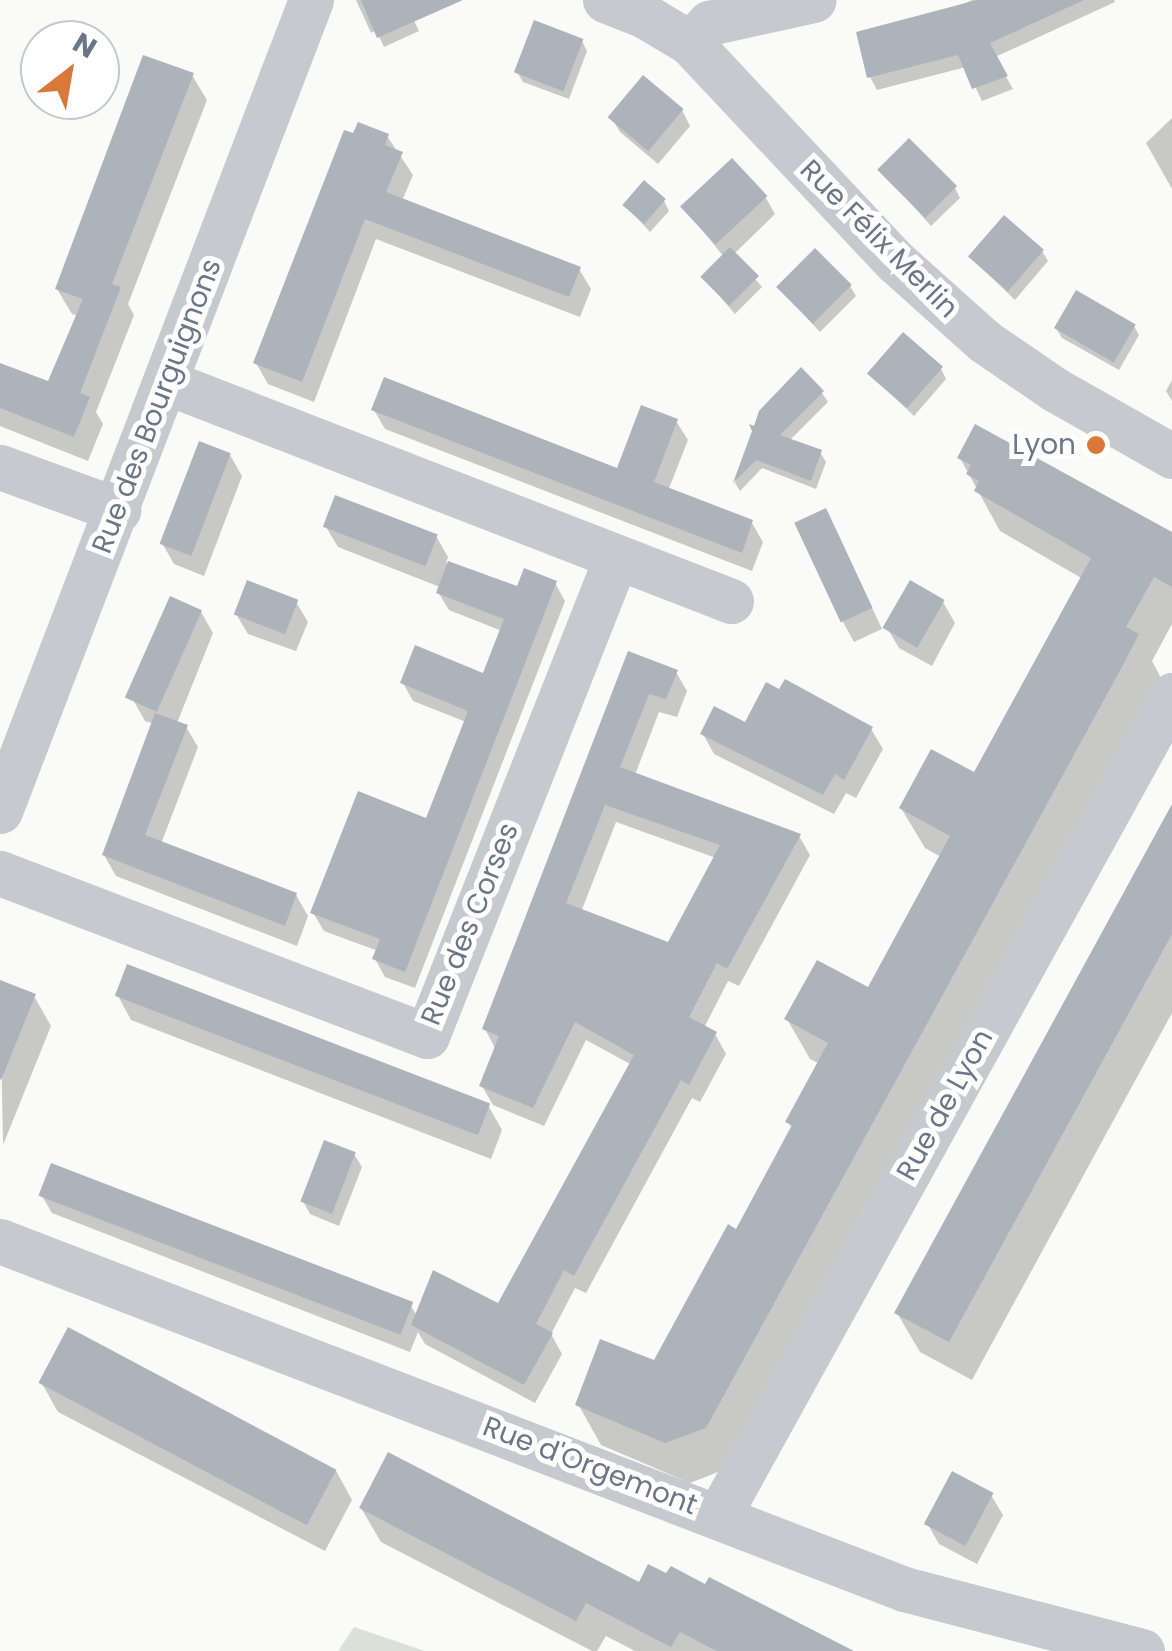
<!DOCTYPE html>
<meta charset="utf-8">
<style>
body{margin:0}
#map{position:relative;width:1172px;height:1651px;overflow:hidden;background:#fafaf8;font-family:Poppins,sans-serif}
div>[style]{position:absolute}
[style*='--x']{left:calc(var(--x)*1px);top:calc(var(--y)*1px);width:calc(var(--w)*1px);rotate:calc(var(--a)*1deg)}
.green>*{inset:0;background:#dbe1d9}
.shadow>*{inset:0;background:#0003}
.building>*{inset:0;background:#adb3ba;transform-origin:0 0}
.minor>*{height:45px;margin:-22.5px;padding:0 22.5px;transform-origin:22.5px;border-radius:22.5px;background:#c6c9cd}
.dots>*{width:28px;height:28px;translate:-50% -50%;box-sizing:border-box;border:5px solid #fff;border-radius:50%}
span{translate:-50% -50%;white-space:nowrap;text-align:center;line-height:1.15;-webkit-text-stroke:10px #fff;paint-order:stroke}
.street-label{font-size:28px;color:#6b7687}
.poi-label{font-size:28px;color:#6b7687}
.right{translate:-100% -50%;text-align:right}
.north{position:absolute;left:20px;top:20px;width:100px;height:100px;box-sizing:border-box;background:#fff;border:2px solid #c4c8cf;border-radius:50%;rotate:31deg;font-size:28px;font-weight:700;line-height:40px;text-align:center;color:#6b7687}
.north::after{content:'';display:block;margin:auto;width:35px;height:45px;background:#d97839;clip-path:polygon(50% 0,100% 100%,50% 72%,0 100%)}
</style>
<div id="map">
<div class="green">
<i style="clip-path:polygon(354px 1627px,425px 1651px,338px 1651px)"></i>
</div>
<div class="shadow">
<i style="clip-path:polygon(356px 0,415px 0,412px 16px,419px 31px,384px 47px,376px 30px,371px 33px)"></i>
<i style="clip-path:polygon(972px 0,1114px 0,1115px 2px,995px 57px,1013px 89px,982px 101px,966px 67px,877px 90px,870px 77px,953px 9px)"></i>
<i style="clip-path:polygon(582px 41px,587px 51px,569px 99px,523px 82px,517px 72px)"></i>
<i style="clip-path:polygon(192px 75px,207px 100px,128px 304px,134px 315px,96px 412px,103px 424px,88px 461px,0 426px,0 366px,50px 384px,78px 316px,72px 314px,57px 289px)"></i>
<i style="clip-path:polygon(682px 110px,690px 126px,658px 164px,620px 132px,611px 117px)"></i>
<i style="clip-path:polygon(1172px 118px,1172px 189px,1146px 143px)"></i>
<i style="clip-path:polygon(387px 136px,413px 175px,402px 201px,579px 269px,591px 289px,580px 317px,376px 239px,314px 402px,268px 384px,256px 363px)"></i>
<i style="clip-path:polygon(880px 169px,955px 188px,960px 198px,931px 226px)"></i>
<i style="clip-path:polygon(766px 198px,775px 214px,734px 254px,762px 287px,735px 314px,703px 277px,724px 257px,684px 208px)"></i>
<i style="clip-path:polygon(664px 201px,669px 211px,650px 232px,624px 204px)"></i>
<i style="clip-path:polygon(1042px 251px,1048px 261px,1015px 300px,971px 258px)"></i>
<i style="clip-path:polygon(850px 286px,856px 296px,820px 332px,779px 288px)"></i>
<i style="clip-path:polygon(1134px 326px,1139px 335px,1119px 370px,1062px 338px,1056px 328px)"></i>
<i style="clip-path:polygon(941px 369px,946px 379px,914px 416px,870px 374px)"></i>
<i style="clip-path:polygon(1172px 380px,1172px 401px,1166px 391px)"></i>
<i style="clip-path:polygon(822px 393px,828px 402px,789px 441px,820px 452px,826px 462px,816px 489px,762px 468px,740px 491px,735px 483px,755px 431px)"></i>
<i style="clip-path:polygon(374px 410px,618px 471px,676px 421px,688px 440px,668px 491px,752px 523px,763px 542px,752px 571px,385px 429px)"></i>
<i style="clip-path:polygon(230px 455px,242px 476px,204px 576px,174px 564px,162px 543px)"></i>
<i style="clip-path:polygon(960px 458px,1172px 535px,1172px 624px,1152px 661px,1160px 676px,728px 1468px,690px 1483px,601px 1445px,578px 1404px,655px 1363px,737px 1233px,793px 1130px,788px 1122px,820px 1064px,810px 1059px,787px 1019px,869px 991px,941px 857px,925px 848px,901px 808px,975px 776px,1083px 579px,1000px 531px)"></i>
<i style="clip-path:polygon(326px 527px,436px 536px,448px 557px,446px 563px,518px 590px,555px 583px,565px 601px,415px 988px,385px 977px,375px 959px,378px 951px,324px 931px,313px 913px,428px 821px,466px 722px,413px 701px,403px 683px,484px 676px,502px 631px,449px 610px,438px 592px,440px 587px,338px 547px)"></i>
<i style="clip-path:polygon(837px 532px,882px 629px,854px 642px,843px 622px)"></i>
<i style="clip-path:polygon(296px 602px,308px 622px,296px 651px,248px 634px,236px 614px)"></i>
<i style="clip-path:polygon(943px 602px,955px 623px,932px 666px,899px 648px,887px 628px)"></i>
<i style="clip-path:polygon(201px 612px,213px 633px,177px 723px,186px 727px,198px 747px,161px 844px,296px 895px,308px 916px,297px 946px,116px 876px,104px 855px,154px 724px,145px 721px,133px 700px)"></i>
<i style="clip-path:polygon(evenodd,629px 655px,676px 672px,687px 691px,677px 717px,659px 712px,635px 775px,799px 836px,810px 855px,739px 986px,728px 981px,704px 1028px,715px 1034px,726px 1054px,700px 1102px,692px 1098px,586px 1293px,575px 1288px,551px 1334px,562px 1354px,535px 1403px,425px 1344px,418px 1332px,410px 1352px,52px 1213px,42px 1196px,411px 1306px,417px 1316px,499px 1306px,632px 1065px,586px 1040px,544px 1126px,493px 1105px,482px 1086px,496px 1050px,485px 1029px,629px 655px,616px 822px,716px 858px,669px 945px,581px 912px,616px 822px)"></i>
<i style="clip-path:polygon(746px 725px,871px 729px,883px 749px,856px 798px,846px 793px,834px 814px,714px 754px,703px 734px)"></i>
<i style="clip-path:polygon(1172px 809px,1172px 1013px,972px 1380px,920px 1352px,897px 1313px)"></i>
<i style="clip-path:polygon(0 983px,34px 996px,51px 1026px,3px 1145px)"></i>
<i style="clip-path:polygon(118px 996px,489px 1107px,502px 1130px,491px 1159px,131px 1020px)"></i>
<i style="clip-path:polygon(354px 1154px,362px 1167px,339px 1226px,310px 1214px,303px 1201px)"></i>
<i style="clip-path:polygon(41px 1382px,335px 1469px,352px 1500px,325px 1551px,58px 1412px)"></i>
<i style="clip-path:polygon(991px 1495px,1003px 1515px,977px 1564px,939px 1544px,927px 1523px)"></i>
<i style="clip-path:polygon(361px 1508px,640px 1586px,706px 1588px,847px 1651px,635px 1651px,606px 1636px,597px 1651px,592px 1651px,381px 1542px)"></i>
</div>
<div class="building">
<i style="clip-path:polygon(361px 0,463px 0,377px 38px)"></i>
<i style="clip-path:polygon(977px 0,1084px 0,990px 43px,1008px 76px,972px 89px,958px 55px,867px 78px,856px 32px)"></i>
<i style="left:534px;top:20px;width:53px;height:56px;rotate:21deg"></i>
<i style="clip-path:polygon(143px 55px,194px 73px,112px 284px,121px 287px,80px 393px,90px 397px,74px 437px,0 408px,0 363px,48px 381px,83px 299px,55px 289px)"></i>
<i style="left:643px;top:75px;width:53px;height:55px;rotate:40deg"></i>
<i style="clip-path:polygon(358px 122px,389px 134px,385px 145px,403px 152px,386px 192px,581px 267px,569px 297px,365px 219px,302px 382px,253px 363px,344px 130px,353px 133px)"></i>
<i style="left:909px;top:138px;width:68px;height:45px;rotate:45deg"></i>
<i style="left:732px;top:158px;width:52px;height:71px;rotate:47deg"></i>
<i style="left:644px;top:180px;width:29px;height:33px;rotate:41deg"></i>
<i style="left:1004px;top:215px;width:53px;height:55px;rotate:41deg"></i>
<i style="left:730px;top:247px;width:41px;height:42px;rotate:45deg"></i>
<i style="left:815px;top:248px;width:52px;height:55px;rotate:45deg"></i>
<i style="left:1076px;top:290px;width:69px;height:44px;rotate:30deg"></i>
<i style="left:903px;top:332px;width:53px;height:55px;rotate:41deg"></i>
<i style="clip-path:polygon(801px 367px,824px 391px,780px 435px,822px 450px,811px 481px,756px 460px,733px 483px,752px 431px,749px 424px,754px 426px,759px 411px)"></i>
<i style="clip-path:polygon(384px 377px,617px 468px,641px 405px,678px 419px,654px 482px,753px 520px,742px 553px,371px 410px)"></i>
<i style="clip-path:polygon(975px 424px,1172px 532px,1172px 587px,1154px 577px,1126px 627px,1139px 634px,1123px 665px,706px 1428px,665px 1443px,575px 1405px,600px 1339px,654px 1360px,728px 1224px,736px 1229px,792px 1125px,785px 1122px,828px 1043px,784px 1019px,817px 960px,868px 987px,950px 836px,899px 808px,931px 749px,974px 772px,1091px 558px,974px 491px,979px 481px,966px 474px,971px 465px,957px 458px)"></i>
<i style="left:199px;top:441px;width:34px;height:110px;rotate:21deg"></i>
<i style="left:335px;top:495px;width:110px;height:34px;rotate:21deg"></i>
<i style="left:826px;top:508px;width:110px;height:35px;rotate:65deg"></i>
<i style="clip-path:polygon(448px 561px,517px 586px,524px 568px,557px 581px,405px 972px,372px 959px,380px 939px,310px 913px,358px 791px,426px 818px,468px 711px,400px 683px,415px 645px,483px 673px,504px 619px,436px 593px)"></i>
<i style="left:247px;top:580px;width:55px;height:37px;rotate:21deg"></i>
<i style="left:910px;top:580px;width:40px;height:55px;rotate:30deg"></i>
<i style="left:170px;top:596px;width:35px;height:111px;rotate:24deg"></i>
<i style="clip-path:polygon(evenodd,628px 651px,678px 670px,666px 699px,649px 694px,620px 767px,801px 834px,727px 969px,717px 963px,689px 1017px,717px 1032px,689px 1085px,681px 1080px,574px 1276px,564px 1270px,536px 1324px,553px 1333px,524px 1385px,411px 1325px,433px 1270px,498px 1303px,634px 1055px,575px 1022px,533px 1108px,479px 1086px,499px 1036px,482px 1029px,628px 651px,605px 805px,720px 845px,668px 942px,566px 903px,605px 805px)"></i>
<i style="clip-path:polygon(785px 679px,873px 727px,844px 780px,835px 774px,823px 795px,700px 734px,714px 706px,745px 722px,766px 682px,779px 689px)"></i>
<i style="clip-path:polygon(155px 713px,188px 725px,145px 835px,297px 893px,285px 926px,102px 855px)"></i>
<i style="clip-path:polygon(1172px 804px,1172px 934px,949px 1342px,894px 1313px)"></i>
<i style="left:127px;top:964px;width:389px;height:34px;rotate:21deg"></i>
<i style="clip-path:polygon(0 980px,36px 994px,1px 1080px,0 1079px)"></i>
<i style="left:324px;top:1140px;width:34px;height:66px;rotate:21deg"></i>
<i style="left:51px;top:1163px;width:388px;height:35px;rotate:21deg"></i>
<i style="left:68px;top:1327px;width:304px;height:63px;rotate:28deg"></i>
<i style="clip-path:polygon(388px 1452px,639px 1582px,648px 1564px,666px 1573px,671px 1566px,705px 1584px,709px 1577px,854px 1651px,717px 1651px,680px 1632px,671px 1647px,586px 1603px,576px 1621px,359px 1508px)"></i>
<i style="left:952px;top:1471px;width:47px;height:60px;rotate:28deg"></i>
</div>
<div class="minor">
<i style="--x:605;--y:0;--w:43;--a:21.8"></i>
<i style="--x:645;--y:16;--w:52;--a:31"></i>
<i style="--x:690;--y:43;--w:301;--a:46.8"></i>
<i style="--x:896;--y:262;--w:118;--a:41.9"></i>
<i style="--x:984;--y:341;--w:85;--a:34.4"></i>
<i style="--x:1054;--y:389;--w:136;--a:29.6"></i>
<i style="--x:690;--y:43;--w:28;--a:-46"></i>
<i style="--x:709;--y:23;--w:107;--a:-12.4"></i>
<i style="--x:166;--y:382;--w:606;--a:21.19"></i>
<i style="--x:0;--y:467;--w:126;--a:20"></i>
<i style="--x:0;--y:811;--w:869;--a:-69.02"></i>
<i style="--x:0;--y:873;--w:457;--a:20.9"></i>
<i style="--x:427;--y:1036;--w:514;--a:-68.43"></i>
<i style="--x:0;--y:1241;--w:969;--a:21.05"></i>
<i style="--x:904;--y:1589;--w:246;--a:14.6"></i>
<i style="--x:719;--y:1515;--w:937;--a:-61.08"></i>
</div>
<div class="dots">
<i style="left:1096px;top:445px;background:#d97839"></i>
</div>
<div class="street-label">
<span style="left:879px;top:239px;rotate:45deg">Rue Félix Merlin</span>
<span style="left:157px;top:406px;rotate:-69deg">Rue des Bourguignons</span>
<span style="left:470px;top:924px;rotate:-68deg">Rue des Corses</span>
<span style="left:945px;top:1105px;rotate:-61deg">Rue de Lyon</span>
<span style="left:590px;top:1466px;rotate:21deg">Rue d'Orgemont</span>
</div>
<div class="poi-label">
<span class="right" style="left:1076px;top:445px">Lyon</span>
</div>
<div class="north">N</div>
</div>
